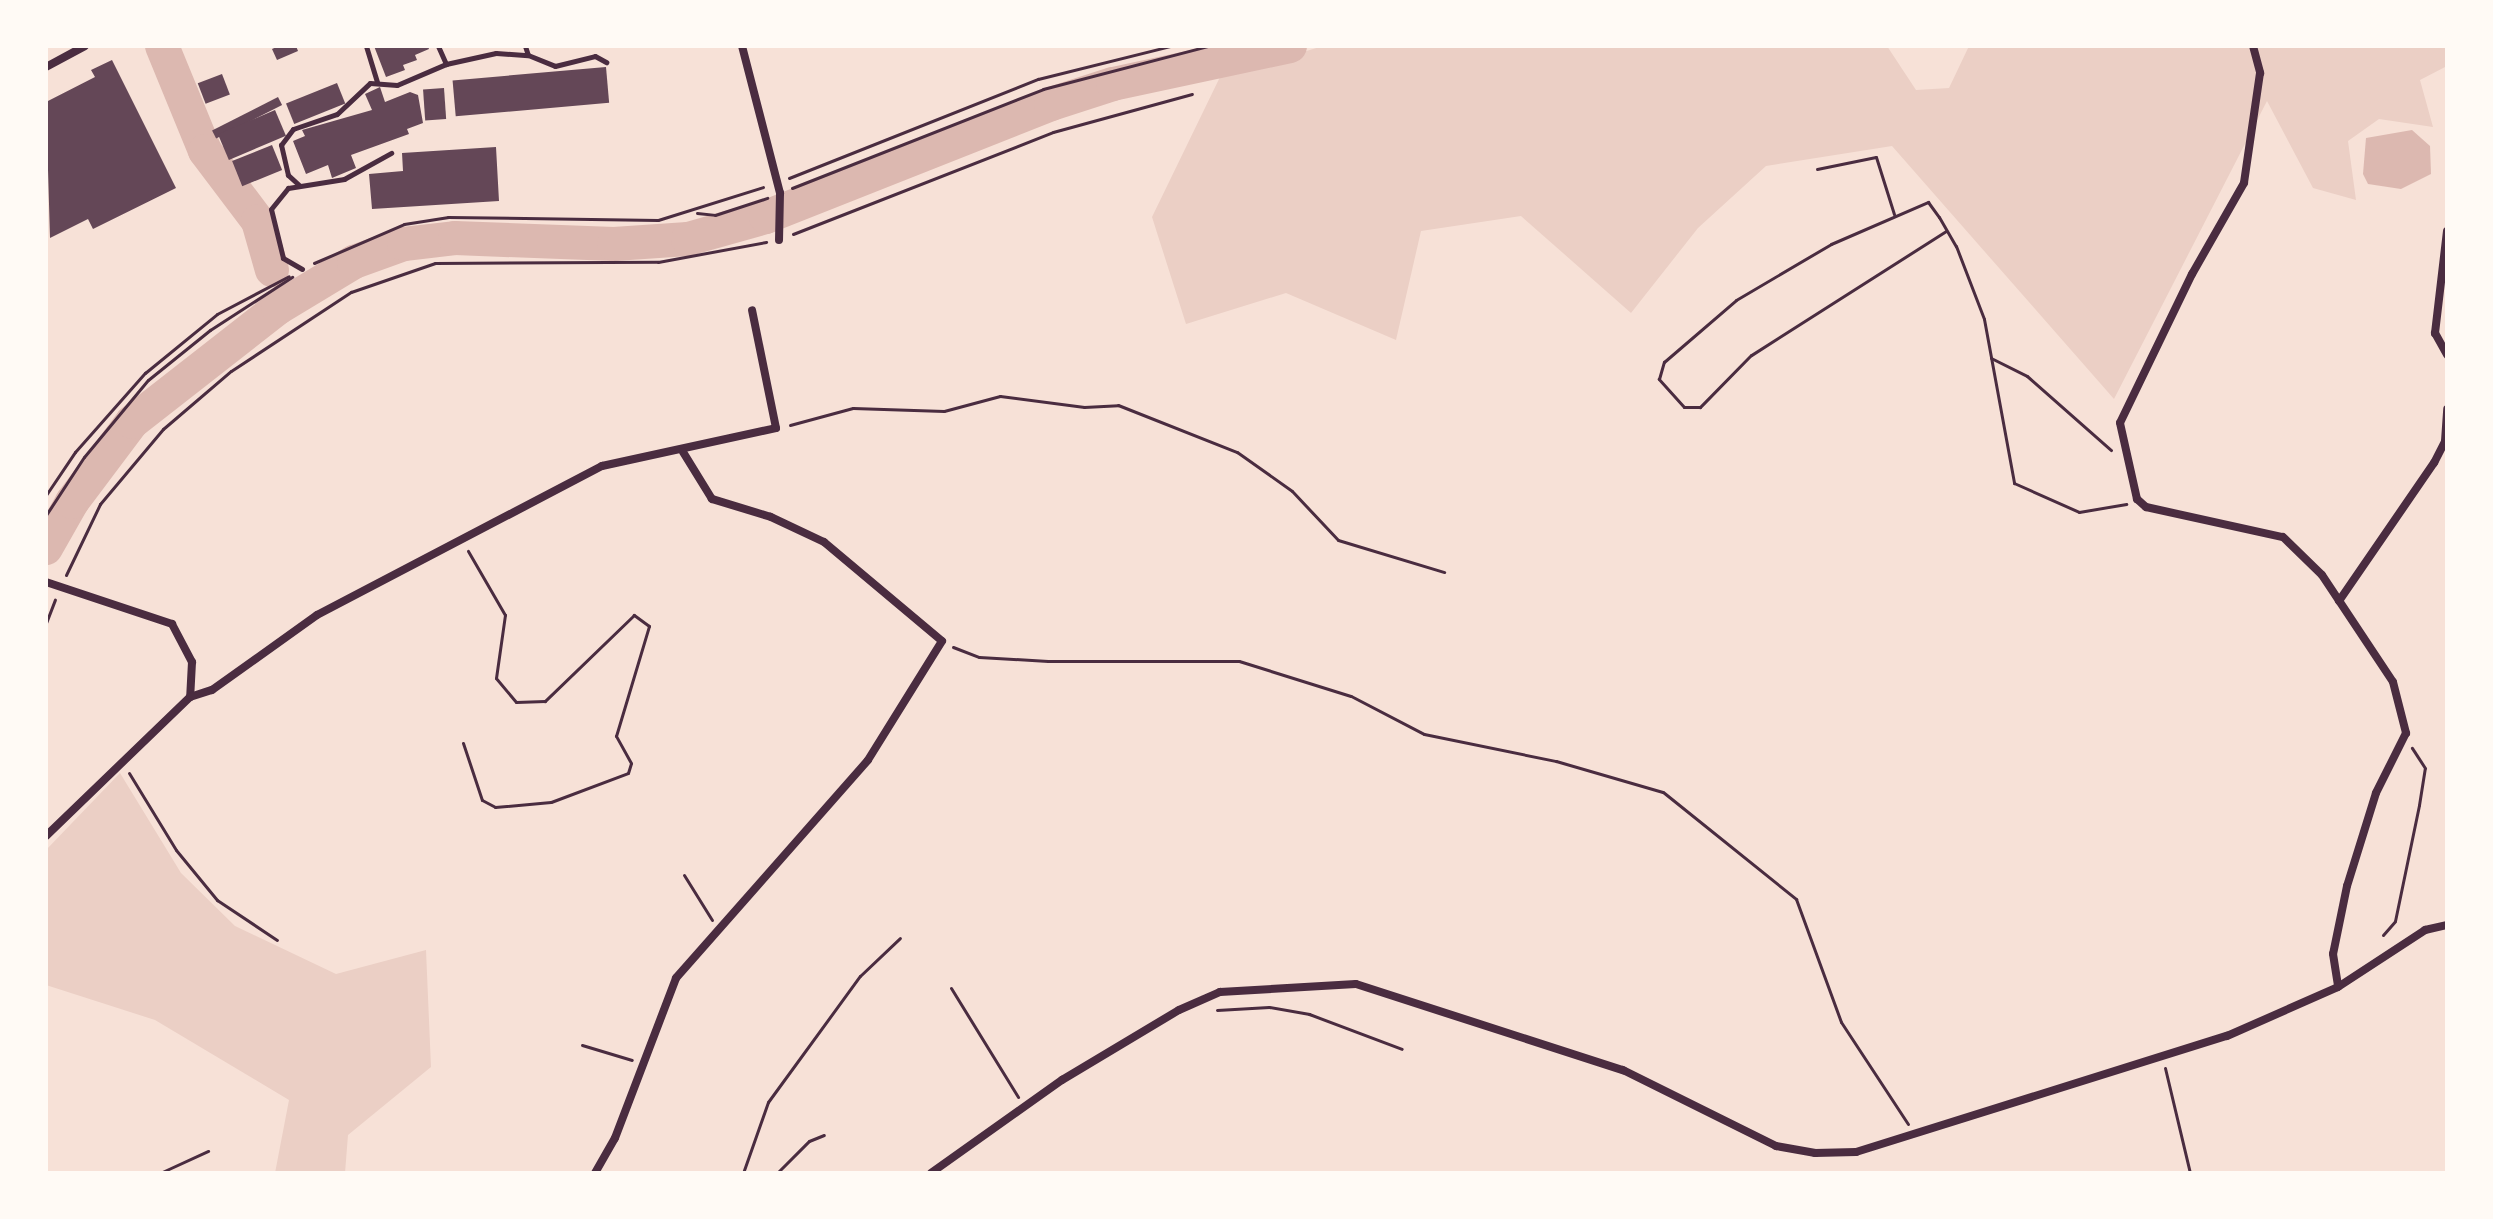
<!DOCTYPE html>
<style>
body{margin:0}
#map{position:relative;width:2493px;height:1219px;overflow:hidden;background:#f7e1d7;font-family:"Titillium Web",sans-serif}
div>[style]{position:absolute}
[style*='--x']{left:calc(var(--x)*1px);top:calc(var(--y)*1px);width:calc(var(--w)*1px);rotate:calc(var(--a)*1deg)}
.green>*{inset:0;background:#ebcfc5}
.water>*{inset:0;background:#dcb8b0}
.river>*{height:34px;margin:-17px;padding:0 17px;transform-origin:17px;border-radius:17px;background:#dcb8b0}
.building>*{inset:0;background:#644757;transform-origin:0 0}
.path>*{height:3px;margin:-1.5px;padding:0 1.5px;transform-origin:1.5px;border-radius:1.5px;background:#4a2c40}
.service>*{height:5px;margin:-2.5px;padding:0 2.5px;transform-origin:2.5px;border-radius:2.5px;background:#4a2c40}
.minor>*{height:8px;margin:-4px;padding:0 4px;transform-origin:4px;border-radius:4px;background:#4a2c40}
span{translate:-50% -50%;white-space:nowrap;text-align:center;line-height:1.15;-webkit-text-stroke:8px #fffaf5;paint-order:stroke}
.frame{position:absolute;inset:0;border:48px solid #fffaf5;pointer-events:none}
</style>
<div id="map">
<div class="green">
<i style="clip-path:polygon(1323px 46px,1887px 46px,1916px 90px,1949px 88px,1969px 46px,2447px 46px,2447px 66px,2420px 80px,2433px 127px,2379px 119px,2348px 141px,2356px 200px,2313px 188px,2267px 101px,2114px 399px,1892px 146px,1766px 166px,1698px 228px,1631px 313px,1521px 216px,1421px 231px,1396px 340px,1286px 293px,1186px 324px,1152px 217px,1220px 77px)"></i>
<i style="clip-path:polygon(120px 773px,181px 873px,235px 926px,336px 974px,426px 950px,431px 1067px,348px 1135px,345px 1173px,275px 1173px,289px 1100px,155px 1020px,46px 985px,46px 850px)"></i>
</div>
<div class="water">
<i style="clip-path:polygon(2412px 130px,2430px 146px,2431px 174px,2401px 189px,2368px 184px,2363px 174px,2366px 138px)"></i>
</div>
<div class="river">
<i style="--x:162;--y:46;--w:113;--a:67.7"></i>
<i style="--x:205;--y:151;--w:88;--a:52.9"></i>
<i style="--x:258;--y:221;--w:51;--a:74.1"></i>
<i style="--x:46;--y:548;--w:53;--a:-60.5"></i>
<i style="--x:72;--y:502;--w:100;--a:-53.1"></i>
<i style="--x:132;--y:422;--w:185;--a:-38"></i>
<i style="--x:278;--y:308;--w:89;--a:-31.2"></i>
<i style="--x:354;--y:262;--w:53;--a:-19.8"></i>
<i style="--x:404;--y:244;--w:51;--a:-6.7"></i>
<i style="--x:455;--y:238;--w:159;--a:2.2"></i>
<i style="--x:614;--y:244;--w:74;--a:-3.9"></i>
<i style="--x:688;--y:239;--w:81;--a:-15.8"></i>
<i style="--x:766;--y:217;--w:307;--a:-21.6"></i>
<i style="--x:1051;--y:104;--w:65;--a:-17.9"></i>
<i style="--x:1113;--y:84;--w:181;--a:-12.1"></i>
</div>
<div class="building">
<i style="clip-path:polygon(279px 46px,296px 46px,298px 51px,277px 60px,272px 49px)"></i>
<i style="clip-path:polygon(374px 46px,428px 46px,429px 49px,415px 55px,417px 60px,403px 65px,405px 70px,386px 77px)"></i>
<i style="clip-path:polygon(112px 60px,176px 188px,93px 229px,88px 219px,50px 238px,46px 102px,95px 77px,91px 70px)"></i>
<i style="left:606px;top:67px;width:36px;height:154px;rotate:85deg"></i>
<i style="left:222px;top:74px;width:22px;height:26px;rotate:69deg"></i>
<i style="left:337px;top:83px;width:22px;height:55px;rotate:68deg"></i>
<i style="clip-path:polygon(380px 87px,385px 102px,410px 92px,418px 95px,423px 123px,407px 129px,409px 134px,351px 155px,356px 168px,332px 178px,328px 165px,306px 174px,293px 141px,305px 136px,302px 130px,372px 110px,365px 94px)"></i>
<i style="left:444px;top:88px;width:31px;height:21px;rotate:86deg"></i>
<i style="left:278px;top:97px;width:9px;height:74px;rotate:63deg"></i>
<i style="left:275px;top:110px;width:28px;height:62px;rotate:67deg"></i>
<i style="left:272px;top:145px;width:27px;height:43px;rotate:68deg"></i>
<i style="clip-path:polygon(496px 147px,499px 201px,372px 209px,369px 174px,403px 171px,402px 153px)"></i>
</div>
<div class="path">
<i style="--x:1817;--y:169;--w:60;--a:-11.5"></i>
<i style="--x:1876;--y:157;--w:60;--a:72.5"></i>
<i style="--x:789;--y:178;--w:268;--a:-21.7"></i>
<i style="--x:1038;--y:79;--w:136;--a:-14"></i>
<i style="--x:792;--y:188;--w:270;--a:-21.5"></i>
<i style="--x:1043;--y:89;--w:171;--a:-14.6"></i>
<i style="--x:697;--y:213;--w:18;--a:6"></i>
<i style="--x:715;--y:215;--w:55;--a:-18.1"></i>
<i style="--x:1946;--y:231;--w:231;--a:147.5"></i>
<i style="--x:1751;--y:355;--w:73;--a:134.4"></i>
<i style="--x:1700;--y:407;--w:16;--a:180"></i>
<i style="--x:1684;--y:407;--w:38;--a:-132"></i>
<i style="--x:1659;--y:379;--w:18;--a:-74"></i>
<i style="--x:1664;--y:362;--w:95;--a:-40.7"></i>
<i style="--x:1736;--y:300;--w:110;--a:-30.5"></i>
<i style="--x:1831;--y:244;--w:106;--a:-23.4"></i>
<i style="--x:1928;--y:202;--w:19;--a:54"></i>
<i style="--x:1939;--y:217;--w:34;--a:60"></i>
<i style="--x:1956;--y:246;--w:78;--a:69"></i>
<i style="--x:1984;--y:319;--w:167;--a:79.6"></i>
<i style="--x:2014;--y:483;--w:71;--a:24"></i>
<i style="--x:2079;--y:512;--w:48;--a:-9.7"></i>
<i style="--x:793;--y:234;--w:279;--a:-21.4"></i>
<i style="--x:1053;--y:132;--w:144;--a:-15.3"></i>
<i style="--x:314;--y:263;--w:98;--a:-23.4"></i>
<i style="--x:404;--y:224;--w:45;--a:-9"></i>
<i style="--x:448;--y:217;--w:210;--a:0.8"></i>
<i style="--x:658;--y:220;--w:110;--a:-17.4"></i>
<i style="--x:1991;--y:358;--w:40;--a:26.6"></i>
<i style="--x:2027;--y:376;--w:112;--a:41.4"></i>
<i style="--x:790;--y:425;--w:65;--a:-15.1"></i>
<i style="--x:853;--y:408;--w:91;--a:1.9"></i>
<i style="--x:944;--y:411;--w:58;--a:-15"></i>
<i style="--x:1000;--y:396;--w:85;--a:7.5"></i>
<i style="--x:1084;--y:407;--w:34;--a:-3"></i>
<i style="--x:1118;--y:405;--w:128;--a:21.6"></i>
<i style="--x:1237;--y:452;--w:67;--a:35.3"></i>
<i style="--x:1292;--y:491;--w:67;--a:46.8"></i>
<i style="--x:1338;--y:540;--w:111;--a:16.8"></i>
<i style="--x:46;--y:495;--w:52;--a:-56"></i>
<i style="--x:75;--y:452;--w:106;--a:-48.5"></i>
<i style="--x:145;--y:373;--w:93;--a:-39.3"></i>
<i style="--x:217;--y:314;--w:81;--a:-27.8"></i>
<i style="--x:46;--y:515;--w:69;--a:-56.8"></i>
<i style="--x:84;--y:457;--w:100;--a:-50.3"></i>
<i style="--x:148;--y:380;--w:80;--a:-38.9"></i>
<i style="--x:210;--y:330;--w:98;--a:-32.9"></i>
<i style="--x:66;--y:575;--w:79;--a:-64.4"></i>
<i style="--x:100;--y:504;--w:98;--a:-50"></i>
<i style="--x:163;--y:429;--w:89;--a:-40.5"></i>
<i style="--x:231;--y:371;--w:144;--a:-33.4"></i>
<i style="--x:351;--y:292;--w:89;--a:-19"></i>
<i style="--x:435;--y:263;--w:223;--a:-0.3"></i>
<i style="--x:658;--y:262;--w:110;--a:-10.5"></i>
<i style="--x:46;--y:623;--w:25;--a:-69"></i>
<i style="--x:953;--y:647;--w:28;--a:21"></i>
<i style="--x:979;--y:657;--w:69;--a:3.3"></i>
<i style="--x:1048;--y:661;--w:191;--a:0"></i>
<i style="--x:1239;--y:661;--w:117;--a:17.4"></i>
<i style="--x:1351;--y:696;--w:82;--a:27.5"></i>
<i style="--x:1424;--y:734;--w:135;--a:11.6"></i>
<i style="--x:1556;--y:761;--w:111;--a:16.2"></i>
<i style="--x:1663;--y:792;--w:171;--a:38.8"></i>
<i style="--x:1796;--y:899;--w:131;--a:69.9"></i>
<i style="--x:1841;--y:1022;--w:122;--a:56.7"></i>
<i style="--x:463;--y:743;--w:60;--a:71.6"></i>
<i style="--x:482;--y:800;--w:15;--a:28"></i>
<i style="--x:495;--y:807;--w:56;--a:-5.1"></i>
<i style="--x:551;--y:802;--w:82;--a:-20.6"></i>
<i style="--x:628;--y:773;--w:10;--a:-73"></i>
<i style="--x:631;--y:763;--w:31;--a:-119"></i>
<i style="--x:616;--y:736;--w:115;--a:-73.3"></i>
<i style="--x:649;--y:626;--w:19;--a:-144"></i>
<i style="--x:634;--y:615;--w:124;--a:136"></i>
<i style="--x:545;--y:701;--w:29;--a:178"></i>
<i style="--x:516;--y:702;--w:31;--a:-130"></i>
<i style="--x:496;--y:678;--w:64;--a:-81.9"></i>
<i style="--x:505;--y:615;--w:74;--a:-120"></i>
<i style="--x:129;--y:773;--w:90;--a:58.6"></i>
<i style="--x:176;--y:850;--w:65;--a:50.6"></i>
<i style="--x:217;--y:900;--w:72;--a:33.7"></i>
<i style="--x:684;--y:875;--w:53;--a:58.1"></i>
<i style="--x:2383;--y:935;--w:18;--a:-49"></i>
<i style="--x:2395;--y:921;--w:118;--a:-78.3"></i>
<i style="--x:2419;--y:805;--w:37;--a:-81"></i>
<i style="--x:2425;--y:768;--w:24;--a:-123"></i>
<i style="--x:951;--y:988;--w:128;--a:58.4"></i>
<i style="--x:1217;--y:1010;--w:52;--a:-3.3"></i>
<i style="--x:1269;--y:1007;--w:41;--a:9.9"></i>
<i style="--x:1309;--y:1014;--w:99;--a:20.6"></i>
<i style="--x:582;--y:1045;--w:52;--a:16.7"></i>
<i style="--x:2165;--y:1068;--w:108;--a:76.6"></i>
<i style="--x:160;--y:1173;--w:53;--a:-24.6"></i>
<i style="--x:743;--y:1173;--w:75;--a:-70.6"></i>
<i style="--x:768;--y:1102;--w:156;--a:-53.9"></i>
<i style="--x:860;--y:976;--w:55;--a:-43.5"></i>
<i style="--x:777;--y:1173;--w:45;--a:-45"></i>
<i style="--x:809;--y:1141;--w:16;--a:-22"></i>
</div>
<div class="service">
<i style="--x:366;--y:46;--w:38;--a:73"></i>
<i style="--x:438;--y:46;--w:20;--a:66"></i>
<i style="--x:446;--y:64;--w:51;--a:-12.4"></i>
<i style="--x:496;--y:53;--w:32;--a:4"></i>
<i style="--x:525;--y:46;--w:9;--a:72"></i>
<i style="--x:528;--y:55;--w:29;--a:22"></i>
<i style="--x:555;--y:66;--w:41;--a:-14"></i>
<i style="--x:595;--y:56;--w:13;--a:29"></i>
<i style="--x:299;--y:185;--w:15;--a:-138"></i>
<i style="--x:288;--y:175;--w:31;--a:-103"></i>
<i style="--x:281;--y:145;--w:20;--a:-53"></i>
<i style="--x:293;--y:129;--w:46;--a:-18.8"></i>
<i style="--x:337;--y:114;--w:45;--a:-43.2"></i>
<i style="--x:370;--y:83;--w:27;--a:4"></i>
<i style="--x:397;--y:85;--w:53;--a:-23.2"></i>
<i style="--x:302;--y:269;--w:22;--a:-150"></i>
<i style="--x:283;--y:258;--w:50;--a:-103.8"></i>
<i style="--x:271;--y:209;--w:27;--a:-51"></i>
<i style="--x:288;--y:188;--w:57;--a:-9.1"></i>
<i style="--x:344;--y:179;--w:54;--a:-29"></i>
</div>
<div class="minor">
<i style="--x:742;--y:46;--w:152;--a:75.5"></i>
<i style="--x:780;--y:193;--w:47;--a:91.2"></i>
<i style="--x:2253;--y:46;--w:28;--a:75"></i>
<i style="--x:2260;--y:73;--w:111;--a:98.3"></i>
<i style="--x:2244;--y:183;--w:105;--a:119.7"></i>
<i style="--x:2192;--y:274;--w:165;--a:115.8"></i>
<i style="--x:2120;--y:423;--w:78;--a:77.4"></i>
<i style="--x:2137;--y:499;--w:12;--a:42"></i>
<i style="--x:2146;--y:507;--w:140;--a:12.4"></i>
<i style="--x:2283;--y:537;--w:54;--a:44.3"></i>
<i style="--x:2322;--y:575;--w:128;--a:56.4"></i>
<i style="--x:2393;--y:682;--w:53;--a:75.7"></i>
<i style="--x:2406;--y:733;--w:67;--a:116.6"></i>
<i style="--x:2376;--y:793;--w:97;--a:107.3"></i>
<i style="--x:2347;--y:886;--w:69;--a:101.6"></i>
<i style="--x:2333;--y:954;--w:33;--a:81"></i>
<i style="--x:46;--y:67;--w:44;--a:-28.3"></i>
<i style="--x:2447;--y:231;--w:103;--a:96.7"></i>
<i style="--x:2435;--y:333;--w:25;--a:61"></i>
<i style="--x:46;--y:582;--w:133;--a:18.4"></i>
<i style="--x:172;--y:624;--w:43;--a:62.2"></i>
<i style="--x:192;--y:662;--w:35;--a:93"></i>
<i style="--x:2339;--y:601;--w:168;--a:-55.5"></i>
<i style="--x:2434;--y:463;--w:25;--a:-63"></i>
<i style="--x:2445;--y:441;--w:32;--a:-86"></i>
<i style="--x:46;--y:836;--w:200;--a:-44"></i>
<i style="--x:190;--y:697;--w:23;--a:-18"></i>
<i style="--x:212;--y:690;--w:129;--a:-35.5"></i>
<i style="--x:317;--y:615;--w:322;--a:-27.6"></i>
<i style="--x:602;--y:466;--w:178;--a:-12.3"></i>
<i style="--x:776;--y:428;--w:120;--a:-101.5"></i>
<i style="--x:595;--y:1173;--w:40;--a:-60.3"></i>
<i style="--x:615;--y:1138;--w:171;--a:-69.1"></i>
<i style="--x:676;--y:978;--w:290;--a:-48.6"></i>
<i style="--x:868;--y:760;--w:140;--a:-58.1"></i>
<i style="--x:942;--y:641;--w:154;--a:-140"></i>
<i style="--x:824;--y:542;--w:59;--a:-154.7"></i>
<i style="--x:771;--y:517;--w:62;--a:-163"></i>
<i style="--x:712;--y:499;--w:55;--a:-121.7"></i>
<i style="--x:931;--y:1173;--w:161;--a:-35.4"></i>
<i style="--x:1062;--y:1080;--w:136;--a:-30.9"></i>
<i style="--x:1179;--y:1010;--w:45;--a:-23.7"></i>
<i style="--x:1220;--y:992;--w:136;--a:-3.4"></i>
<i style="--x:1356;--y:984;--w:281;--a:17.9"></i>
<i style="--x:1623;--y:1070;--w:171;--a:26.4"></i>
<i style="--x:1776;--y:1146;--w:40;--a:10"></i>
<i style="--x:1815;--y:1153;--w:41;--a:-1.4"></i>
<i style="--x:1856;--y:1152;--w:389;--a:-17.4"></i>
<i style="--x:2227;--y:1036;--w:121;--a:-23.8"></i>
<i style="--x:2338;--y:987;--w:104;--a:-33.2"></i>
<i style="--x:2425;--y:930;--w:23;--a:-13"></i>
</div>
<div class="frame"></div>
</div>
